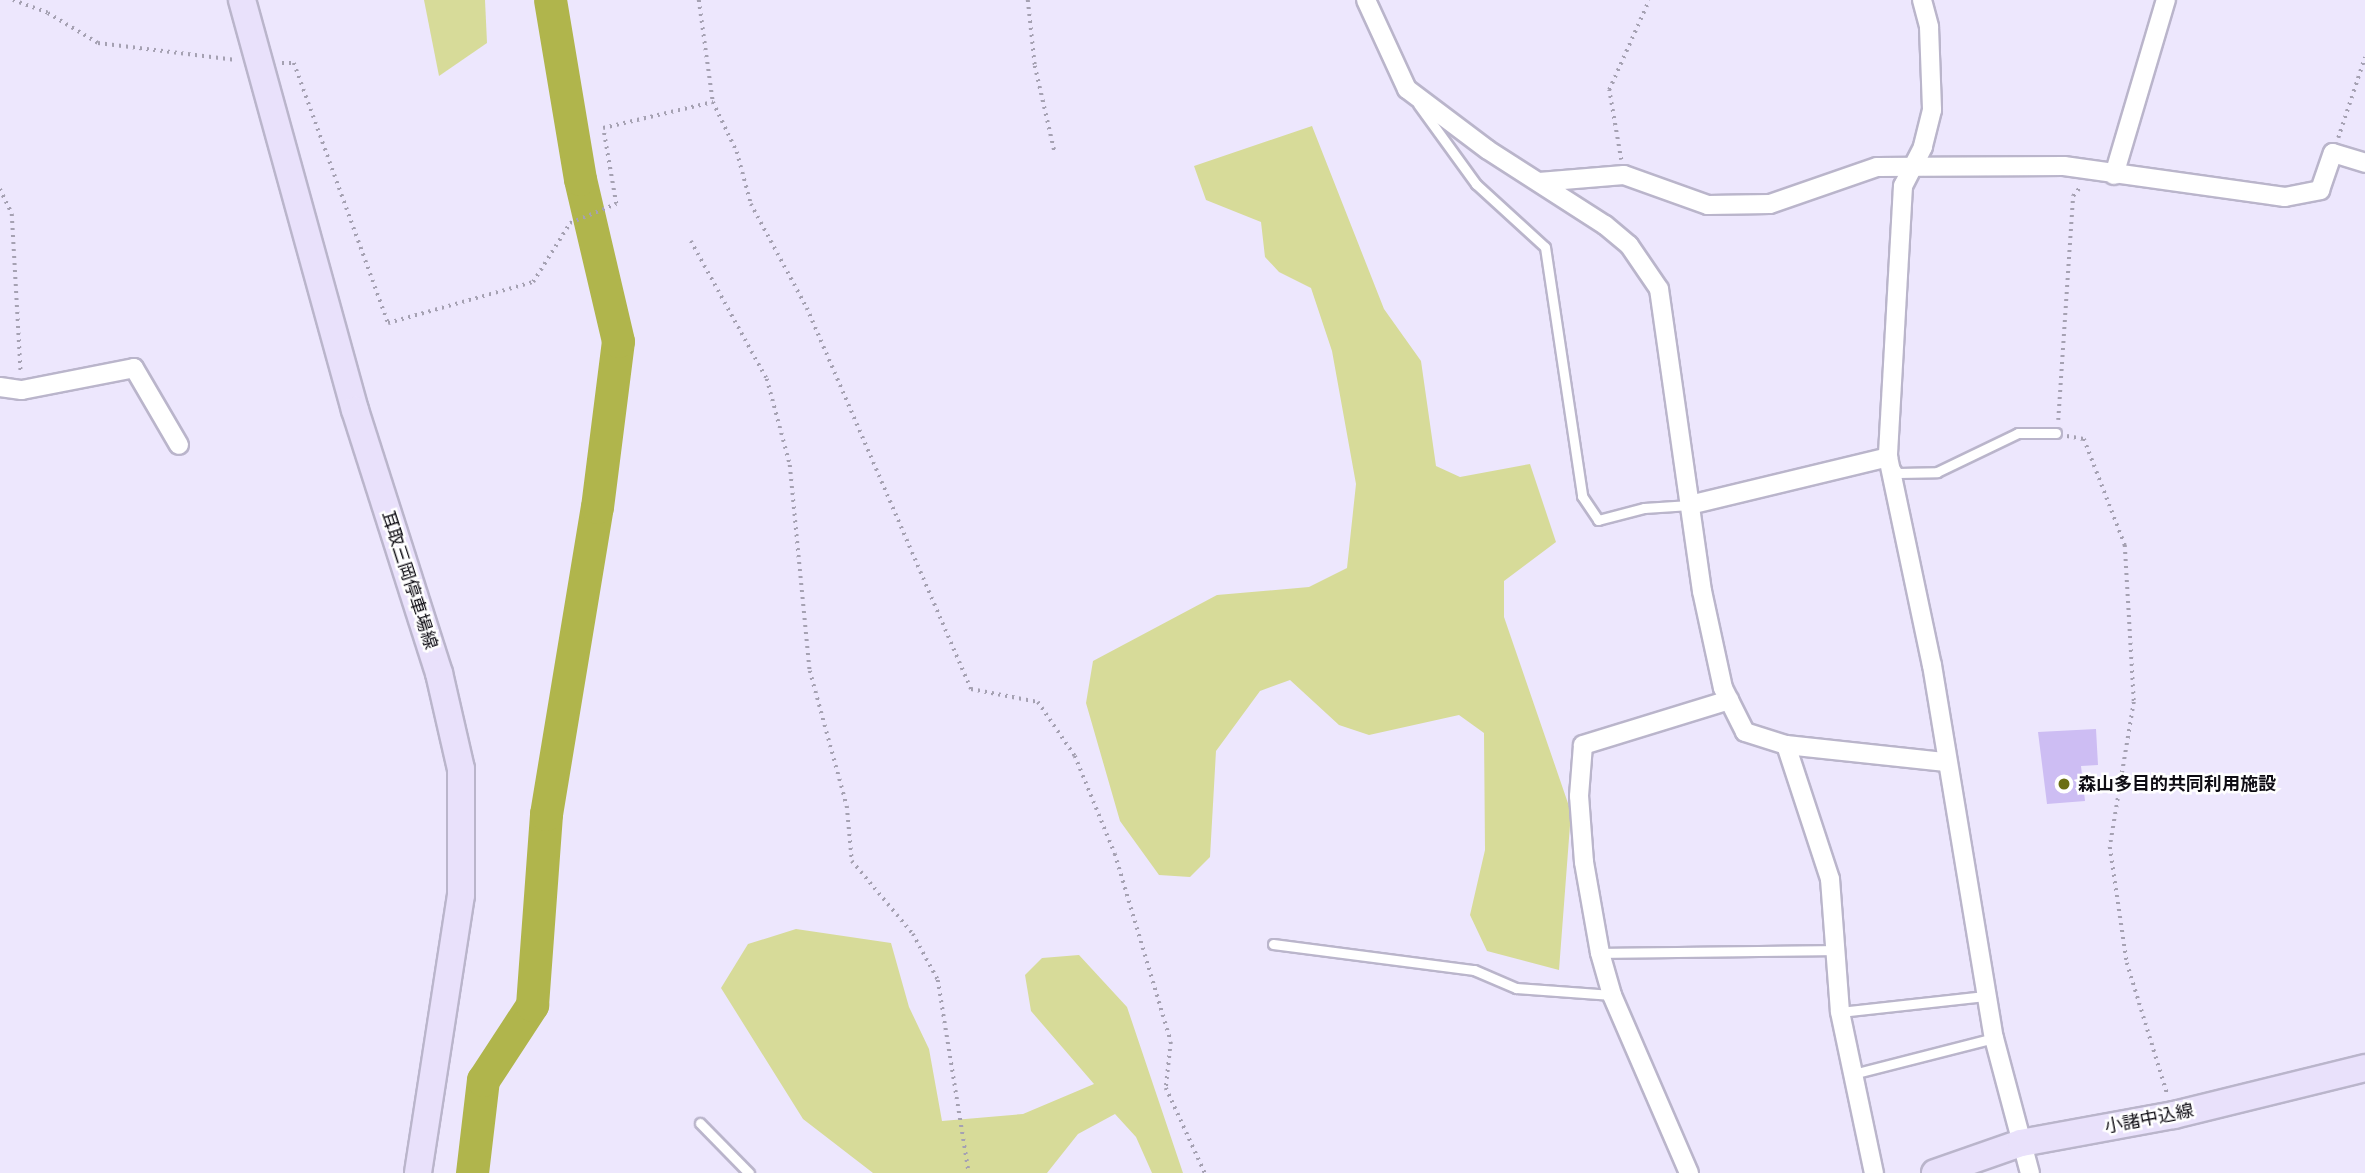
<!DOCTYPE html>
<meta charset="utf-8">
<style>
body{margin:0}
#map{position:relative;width:2365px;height:1173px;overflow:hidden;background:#ede7fd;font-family:"DejaVu Sans","Noto Sans JP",sans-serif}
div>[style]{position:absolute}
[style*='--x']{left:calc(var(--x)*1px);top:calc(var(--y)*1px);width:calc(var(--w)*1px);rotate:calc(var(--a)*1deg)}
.green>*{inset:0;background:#d7db99}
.river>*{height:33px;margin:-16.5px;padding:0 16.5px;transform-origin:16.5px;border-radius:16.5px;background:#b0b54c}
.building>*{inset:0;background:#cdbdf3}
.path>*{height:3.5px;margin-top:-1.75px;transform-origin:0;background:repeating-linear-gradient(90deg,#a5a1b2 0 2px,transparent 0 7px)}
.roads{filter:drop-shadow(2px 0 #bab5cb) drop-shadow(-2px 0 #bab5cb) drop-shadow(0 2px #bab5cb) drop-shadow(0 -2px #bab5cb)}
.service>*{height:9px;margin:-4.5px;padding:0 4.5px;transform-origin:4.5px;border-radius:4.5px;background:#fff}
.minor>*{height:18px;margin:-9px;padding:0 9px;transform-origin:9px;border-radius:9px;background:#fff}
.secondary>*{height:26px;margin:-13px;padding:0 13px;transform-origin:13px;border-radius:13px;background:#e9e1fb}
.dots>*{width:19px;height:19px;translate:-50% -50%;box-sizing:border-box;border:4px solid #fff;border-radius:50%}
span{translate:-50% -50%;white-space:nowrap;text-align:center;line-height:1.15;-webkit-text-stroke:5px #fff;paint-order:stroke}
.street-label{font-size:18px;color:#0e0c13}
.poi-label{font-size:18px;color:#0e0c13;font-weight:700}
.left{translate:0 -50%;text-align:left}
</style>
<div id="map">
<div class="green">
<i style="clip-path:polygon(424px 0,485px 0,487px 43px,439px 76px)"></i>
<i style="clip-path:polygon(1312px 126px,1384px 309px,1421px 361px,1436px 466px,1460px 477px,1530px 464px,1556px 542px,1504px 581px,1504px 617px,1571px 812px,1559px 970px,1487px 951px,1470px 915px,1485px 850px,1484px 733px,1459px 715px,1369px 735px,1339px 725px,1290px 680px,1260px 691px,1216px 751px,1210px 857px,1190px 877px,1159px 875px,1120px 821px,1086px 703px,1093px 661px,1217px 595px,1309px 587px,1347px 568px,1356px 484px,1332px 351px,1311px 288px,1279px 272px,1265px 257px,1261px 222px,1206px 200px,1194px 166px)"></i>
<i style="clip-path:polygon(796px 929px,891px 943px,909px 1007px,929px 1049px,942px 1121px,1023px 1114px,1094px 1084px,1031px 1011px,1025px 975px,1042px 958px,1079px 955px,1127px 1007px,1183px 1173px,1152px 1173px,1136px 1137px,1115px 1114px,1078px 1134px,1047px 1173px,873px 1173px,803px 1119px,721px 988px,748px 944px)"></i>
</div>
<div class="river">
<i style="--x:472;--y:1173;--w:94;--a:-83.3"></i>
<i style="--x:483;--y:1080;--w:90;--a:-56.8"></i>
<i style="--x:532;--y:1005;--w:192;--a:-85.8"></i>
<i style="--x:546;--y:814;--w:311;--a:-80.6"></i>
<i style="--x:597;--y:507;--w:167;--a:-82.8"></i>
<i style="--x:618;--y:341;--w:166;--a:-103.2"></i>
<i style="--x:580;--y:179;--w:181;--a:-99.5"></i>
</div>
<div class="building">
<i style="clip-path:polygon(2096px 729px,2098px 765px,2081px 766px,2085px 801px,2047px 804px,2038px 732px)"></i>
</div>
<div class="path">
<i style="--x:13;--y:0;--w:37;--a:20"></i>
<i style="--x:48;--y:13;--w:58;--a:31"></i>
<i style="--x:98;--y:43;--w:139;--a:7"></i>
<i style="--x:699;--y:0;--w:103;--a:82.2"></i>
<i style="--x:713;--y:102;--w:55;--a:64.4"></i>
<i style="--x:737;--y:152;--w:54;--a:74.9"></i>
<i style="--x:751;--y:204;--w:118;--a:61.7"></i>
<i style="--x:807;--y:308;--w:415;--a:66.7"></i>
<i style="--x:971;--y:689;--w:68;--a:11"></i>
<i style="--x:1038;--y:702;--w:65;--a:55.6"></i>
<i style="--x:1075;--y:756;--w:106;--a:67.8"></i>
<i style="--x:1115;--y:854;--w:196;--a:73.4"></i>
<i style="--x:1171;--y:1042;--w:46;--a:96.2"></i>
<i style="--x:1166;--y:1088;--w:94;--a:65.4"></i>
<i style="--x:1028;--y:0;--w:66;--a:83.9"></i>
<i style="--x:1035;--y:66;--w:89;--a:77.1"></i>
<i style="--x:282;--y:63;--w:12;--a:0"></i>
<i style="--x:294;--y:63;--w:276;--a:70.1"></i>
<i style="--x:388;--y:323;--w:151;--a:-15.8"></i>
<i style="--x:533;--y:282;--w:70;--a:-57.9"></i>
<i style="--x:570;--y:223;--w:50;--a:-22.4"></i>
<i style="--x:616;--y:204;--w:77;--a:-99.7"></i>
<i style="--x:603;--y:128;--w:113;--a:-13.3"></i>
<i style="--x:2338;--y:138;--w:85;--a:-71.6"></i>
<i style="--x:1621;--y:160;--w:71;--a:-99.7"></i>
<i style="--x:1609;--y:90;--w:98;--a:-66"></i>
<i style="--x:0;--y:189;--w:28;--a:64"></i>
<i style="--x:12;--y:214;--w:159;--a:86.8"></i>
<i style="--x:691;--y:241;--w:158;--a:61.2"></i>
<i style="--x:767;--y:379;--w:89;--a:75"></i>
<i style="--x:790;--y:465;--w:207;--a:84.5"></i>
<i style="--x:810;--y:671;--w:140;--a:74.7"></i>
<i style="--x:847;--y:806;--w:55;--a:84.8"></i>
<i style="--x:852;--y:861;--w:95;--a:50.1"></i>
<i style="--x:913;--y:934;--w:52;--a:61.5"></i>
<i style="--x:938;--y:980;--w:195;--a:80.9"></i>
<i style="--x:2058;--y:420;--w:225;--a:-86.2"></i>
<i style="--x:2073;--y:196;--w:13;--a:-51"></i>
<i style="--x:2067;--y:436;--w:17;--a:10"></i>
<i style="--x:2084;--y:439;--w:114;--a:68.9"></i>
<i style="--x:2125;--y:545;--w:157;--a:86.7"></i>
<i style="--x:2134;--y:702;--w:147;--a:99.4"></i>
<i style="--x:2110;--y:847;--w:117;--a:81.7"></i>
<i style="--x:2127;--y:963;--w:136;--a:72.9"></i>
</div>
<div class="roads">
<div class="service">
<i style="--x:1418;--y:104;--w:99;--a:54.1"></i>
<i style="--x:1476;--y:184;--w:93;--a:42.4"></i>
<i style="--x:1545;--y:247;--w:252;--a:81.5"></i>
<i style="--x:1582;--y:496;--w:29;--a:56"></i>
<i style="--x:1598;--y:520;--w:48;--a:-14.6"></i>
<i style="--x:1644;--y:508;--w:46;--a:-3.7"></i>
<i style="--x:1894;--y:467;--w:7;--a:56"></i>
<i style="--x:1898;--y:473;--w:39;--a:-1"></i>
<i style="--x:1937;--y:472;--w:90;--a:-25.7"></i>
<i style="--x:2018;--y:433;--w:38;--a:0"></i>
<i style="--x:1273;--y:944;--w:203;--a:7.4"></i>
<i style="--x:1474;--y:970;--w:46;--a:23.2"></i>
<i style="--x:1516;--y:988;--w:96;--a:4.2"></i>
<i style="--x:1600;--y:953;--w:236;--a:-0.7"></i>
<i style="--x:1840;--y:1012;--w:146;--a:-6.3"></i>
<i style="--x:1853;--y:1074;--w:146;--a:-14.3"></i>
<i style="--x:700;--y:1123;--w:70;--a:45.6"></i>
</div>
<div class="minor">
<i style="--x:1366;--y:0;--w:98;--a:65.3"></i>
<i style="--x:1407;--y:89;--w:101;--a:37"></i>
<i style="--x:1488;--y:150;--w:139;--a:32.7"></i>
<i style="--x:1605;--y:225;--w:31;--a:40"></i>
<i style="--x:1629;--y:245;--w:53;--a:55.7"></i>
<i style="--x:1659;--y:289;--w:305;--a:81.9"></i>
<i style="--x:1702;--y:591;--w:99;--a:77.8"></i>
<i style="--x:1723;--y:688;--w:49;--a:63.4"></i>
<i style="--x:1745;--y:732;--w:43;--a:17.6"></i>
<i style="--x:1786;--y:745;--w:159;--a:6.1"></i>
<i style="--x:1922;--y:0;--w:28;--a:75"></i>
<i style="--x:1929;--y:27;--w:83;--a:87.9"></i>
<i style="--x:1932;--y:110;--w:38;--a:104"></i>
<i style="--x:1923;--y:147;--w:44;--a:117.1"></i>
<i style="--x:1903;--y:186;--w:271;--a:93.2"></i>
<i style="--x:1888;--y:457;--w:213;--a:78.1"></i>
<i style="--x:1932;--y:665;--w:378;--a:80.6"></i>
<i style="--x:1994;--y:1038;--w:140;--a:75.1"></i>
<i style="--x:2114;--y:175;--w:183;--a:-73.5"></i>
<i style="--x:1539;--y:182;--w:85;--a:-4.7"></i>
<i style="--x:1624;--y:175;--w:89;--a:19.7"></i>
<i style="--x:1708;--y:205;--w:62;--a:-0.9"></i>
<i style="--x:1770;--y:204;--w:113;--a:-19.1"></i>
<i style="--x:1877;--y:167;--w:187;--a:-0.3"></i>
<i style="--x:2064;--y:166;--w:223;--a:8"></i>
<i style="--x:2285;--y:197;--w:36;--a:-11"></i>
<i style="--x:2320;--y:190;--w:39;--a:-71"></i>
<i style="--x:2333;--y:153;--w:34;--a:17"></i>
<i style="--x:0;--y:387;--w:22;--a:8"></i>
<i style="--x:22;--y:390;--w:114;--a:-11.1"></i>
<i style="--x:134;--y:368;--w:89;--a:59.7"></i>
<i style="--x:1690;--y:505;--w:204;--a:-13.6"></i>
<i style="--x:1786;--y:745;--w:141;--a:71.8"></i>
<i style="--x:1830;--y:879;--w:133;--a:85.7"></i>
<i style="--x:1840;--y:1012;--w:165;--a:78.1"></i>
<i style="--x:1689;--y:1173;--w:194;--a:-113.4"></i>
<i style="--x:1612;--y:995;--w:44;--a:-105.9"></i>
<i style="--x:1600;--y:953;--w:92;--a:-100"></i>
<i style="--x:1584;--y:862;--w:66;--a:-94.3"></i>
<i style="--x:1579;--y:796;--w:51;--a:-85.5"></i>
<i style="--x:1583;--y:745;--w:153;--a:-17.1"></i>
</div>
<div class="secondary">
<i style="--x:242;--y:0;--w:425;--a:74.6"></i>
<i style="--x:355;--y:410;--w:276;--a:72.3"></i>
<i style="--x:439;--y:673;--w:98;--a:77.1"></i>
<i style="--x:461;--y:769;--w:126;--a:90"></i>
<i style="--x:461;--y:895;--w:281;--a:98.8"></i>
<i style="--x:1935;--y:1173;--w:91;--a:-19.2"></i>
<i style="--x:2021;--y:1143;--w:156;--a:-10.4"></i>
<i style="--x:2174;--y:1115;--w:197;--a:-13.8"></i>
</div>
</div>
<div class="dots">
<i style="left:2064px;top:784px;background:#6b6e12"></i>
</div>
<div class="street-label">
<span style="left:409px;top:580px;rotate:72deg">耳取三岡停車場線</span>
<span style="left:2149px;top:1119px;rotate:-11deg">小諸中込線</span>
</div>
<div class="poi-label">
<span class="left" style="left:2078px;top:784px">森山多目的共同利用施設</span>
</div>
</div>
